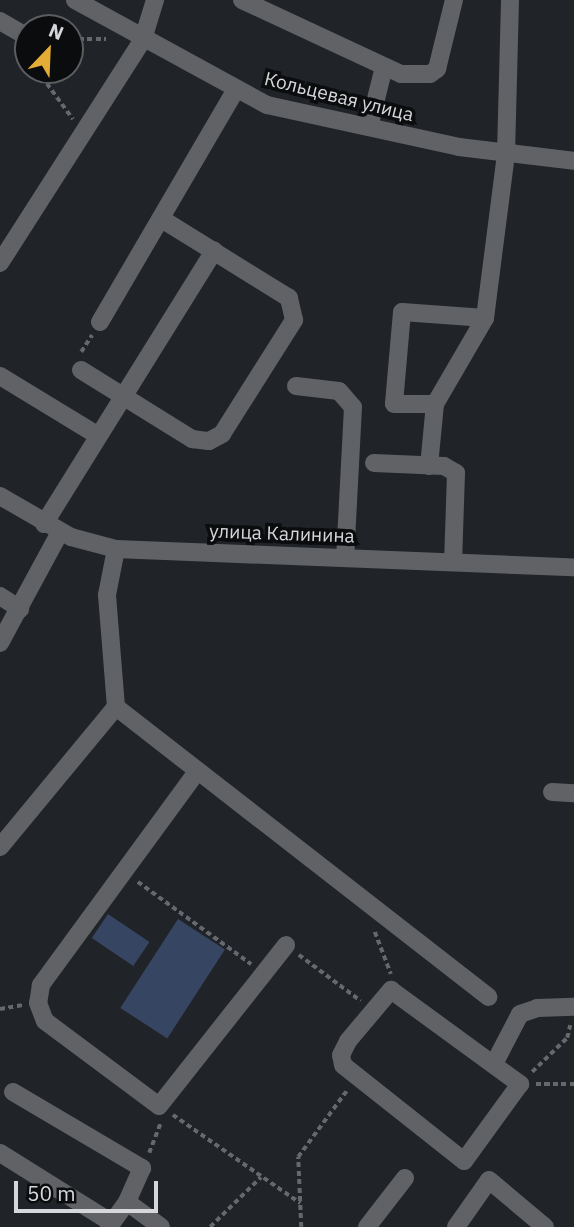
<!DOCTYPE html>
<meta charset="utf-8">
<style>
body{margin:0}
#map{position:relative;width:574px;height:1227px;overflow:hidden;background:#202328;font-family:"IBM Plex Sans",sans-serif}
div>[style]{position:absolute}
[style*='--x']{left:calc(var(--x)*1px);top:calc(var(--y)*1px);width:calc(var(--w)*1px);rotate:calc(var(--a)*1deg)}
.green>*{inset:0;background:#364562;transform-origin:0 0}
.path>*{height:3.5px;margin-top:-1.75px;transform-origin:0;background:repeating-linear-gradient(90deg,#65686c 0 5px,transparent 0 8.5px)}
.minor>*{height:18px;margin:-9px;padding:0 9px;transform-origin:9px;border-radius:9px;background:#616265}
span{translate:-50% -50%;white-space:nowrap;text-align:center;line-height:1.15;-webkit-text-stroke:7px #0b0c0e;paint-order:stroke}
.street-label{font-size:19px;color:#d5d7da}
.north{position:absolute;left:14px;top:14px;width:70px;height:70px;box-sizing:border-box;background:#0b0c0e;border:2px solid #5c5d60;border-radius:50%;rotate:23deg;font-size:19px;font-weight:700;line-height:28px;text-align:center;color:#d5d7da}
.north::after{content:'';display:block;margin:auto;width:24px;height:32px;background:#e4ad35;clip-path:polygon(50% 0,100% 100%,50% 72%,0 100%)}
.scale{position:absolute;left:14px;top:1181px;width:144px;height:32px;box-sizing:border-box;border:4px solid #d5d7da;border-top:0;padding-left:9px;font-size:21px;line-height:24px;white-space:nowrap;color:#d5d7da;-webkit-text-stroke:5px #0b0c0e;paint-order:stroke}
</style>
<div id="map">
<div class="green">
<i style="left:108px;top:914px;width:50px;height:29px;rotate:34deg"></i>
<i style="left:178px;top:919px;width:56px;height:106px;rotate:33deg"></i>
</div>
<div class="path">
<i style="--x:70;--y:39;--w:36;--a:0"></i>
<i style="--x:37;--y:70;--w:61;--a:53.7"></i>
<i style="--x:81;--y:352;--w:20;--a:-57"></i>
<i style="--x:138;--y:882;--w:140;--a:36"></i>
<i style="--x:375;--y:932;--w:45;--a:69.1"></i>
<i style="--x:299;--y:955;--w:77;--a:36.6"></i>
<i style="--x:0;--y:1009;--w:23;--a:-10"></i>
<i style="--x:532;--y:1072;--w:49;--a:-44.2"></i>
<i style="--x:567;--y:1038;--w:13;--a:-77"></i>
<i style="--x:536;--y:1084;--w:38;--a:0"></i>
<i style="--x:173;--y:1115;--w:155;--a:34.7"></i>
<i style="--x:149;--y:1153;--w:33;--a:-69"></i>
<i style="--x:210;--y:1227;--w:71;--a:-44.4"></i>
<i style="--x:301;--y:1227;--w:70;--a:-92.5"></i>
<i style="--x:298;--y:1157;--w:84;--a:-53.7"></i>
</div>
<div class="minor">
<i style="--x:75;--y:0;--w:219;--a:28.7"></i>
<i style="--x:267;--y:105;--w:197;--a:12.3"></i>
<i style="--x:459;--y:147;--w:116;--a:6.9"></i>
<i style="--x:242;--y:0;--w:175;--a:25"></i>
<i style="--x:401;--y:74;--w:29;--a:0"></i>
<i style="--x:430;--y:74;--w:9;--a:-36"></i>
<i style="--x:437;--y:69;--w:71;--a:-76.2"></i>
<i style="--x:0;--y:21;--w:32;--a:30"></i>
<i style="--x:369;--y:127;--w:62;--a:-76"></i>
<i style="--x:0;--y:263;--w:266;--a:-57.4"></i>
<i style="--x:143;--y:39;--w:41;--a:-72.9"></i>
<i style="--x:485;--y:318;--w:83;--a:-175.9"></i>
<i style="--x:402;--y:312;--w:92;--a:95"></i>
<i style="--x:394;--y:404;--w:41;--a:0"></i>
<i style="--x:435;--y:404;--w:99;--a:-59.8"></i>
<i style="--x:485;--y:318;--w:165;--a:-82.7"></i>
<i style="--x:506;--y:154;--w:154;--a:-88.5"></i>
<i style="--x:100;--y:322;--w:268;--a:-59.7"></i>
<i style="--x:81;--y:370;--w:131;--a:31.9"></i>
<i style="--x:192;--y:439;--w:17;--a:7"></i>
<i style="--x:209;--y:441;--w:15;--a:-28"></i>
<i style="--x:222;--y:434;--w:135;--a:-57.7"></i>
<i style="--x:294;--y:320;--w:23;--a:-103"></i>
<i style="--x:289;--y:298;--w:148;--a:-148.2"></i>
<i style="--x:0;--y:376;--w:114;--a:31.3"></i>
<i style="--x:296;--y:386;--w:43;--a:6.6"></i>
<i style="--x:339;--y:391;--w:21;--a:49"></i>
<i style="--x:353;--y:407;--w:151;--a:93"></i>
<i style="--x:374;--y:463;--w:70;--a:2.5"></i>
<i style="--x:444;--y:466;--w:14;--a:30"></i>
<i style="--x:456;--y:473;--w:89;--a:91.9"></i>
<i style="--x:429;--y:466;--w:62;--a:-84.5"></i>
<i style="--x:0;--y:496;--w:82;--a:30"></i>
<i style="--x:71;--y:537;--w:47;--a:14.9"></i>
<i style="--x:116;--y:549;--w:458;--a:2.3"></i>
<i style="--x:44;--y:524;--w:322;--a:-58.1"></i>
<i style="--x:116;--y:549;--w:47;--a:101.1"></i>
<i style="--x:107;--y:595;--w:112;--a:85.4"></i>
<i style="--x:116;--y:707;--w:472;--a:37.9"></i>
<i style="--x:0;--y:596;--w:24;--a:33"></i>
<i style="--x:0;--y:643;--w:126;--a:-61.6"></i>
<i style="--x:196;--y:773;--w:263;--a:126.2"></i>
<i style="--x:41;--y:985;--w:18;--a:99"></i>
<i style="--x:38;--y:1003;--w:19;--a:69"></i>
<i style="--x:45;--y:1021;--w:142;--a:36.7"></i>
<i style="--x:159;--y:1106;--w:205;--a:-51.7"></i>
<i style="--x:552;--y:792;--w:22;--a:3"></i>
<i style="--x:0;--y:847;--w:182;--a:-50.4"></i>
<i style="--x:391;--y:990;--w:160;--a:36.1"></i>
<i style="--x:520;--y:1084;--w:95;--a:126"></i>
<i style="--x:464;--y:1161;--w:154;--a:-141.6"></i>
<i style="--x:343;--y:1065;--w:10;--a:-101"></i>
<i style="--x:341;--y:1055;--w:16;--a:-63"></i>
<i style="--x:348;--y:1041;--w:67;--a:-49.9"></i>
<i style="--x:494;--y:1064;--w:56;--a:-62.5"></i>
<i style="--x:520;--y:1014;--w:18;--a:-19"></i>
<i style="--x:537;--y:1008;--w:37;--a:-2"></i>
<i style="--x:13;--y:1092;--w:150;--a:30.5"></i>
<i style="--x:142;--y:1168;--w:37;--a:114"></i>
<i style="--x:127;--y:1202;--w:31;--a:126"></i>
<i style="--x:0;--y:1153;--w:132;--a:32"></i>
<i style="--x:127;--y:1202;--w:42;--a:36.3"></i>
<i style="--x:367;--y:1227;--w:62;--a:-52.2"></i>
<i style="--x:456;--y:1227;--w:57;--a:-54.9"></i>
<i style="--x:489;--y:1180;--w:73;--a:40"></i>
</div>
<div class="street-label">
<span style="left:339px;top:97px;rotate:14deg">Кольцевая улица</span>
<span style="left:282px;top:534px;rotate:2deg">улица Калинина</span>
</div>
<div class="north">N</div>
<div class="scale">50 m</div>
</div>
